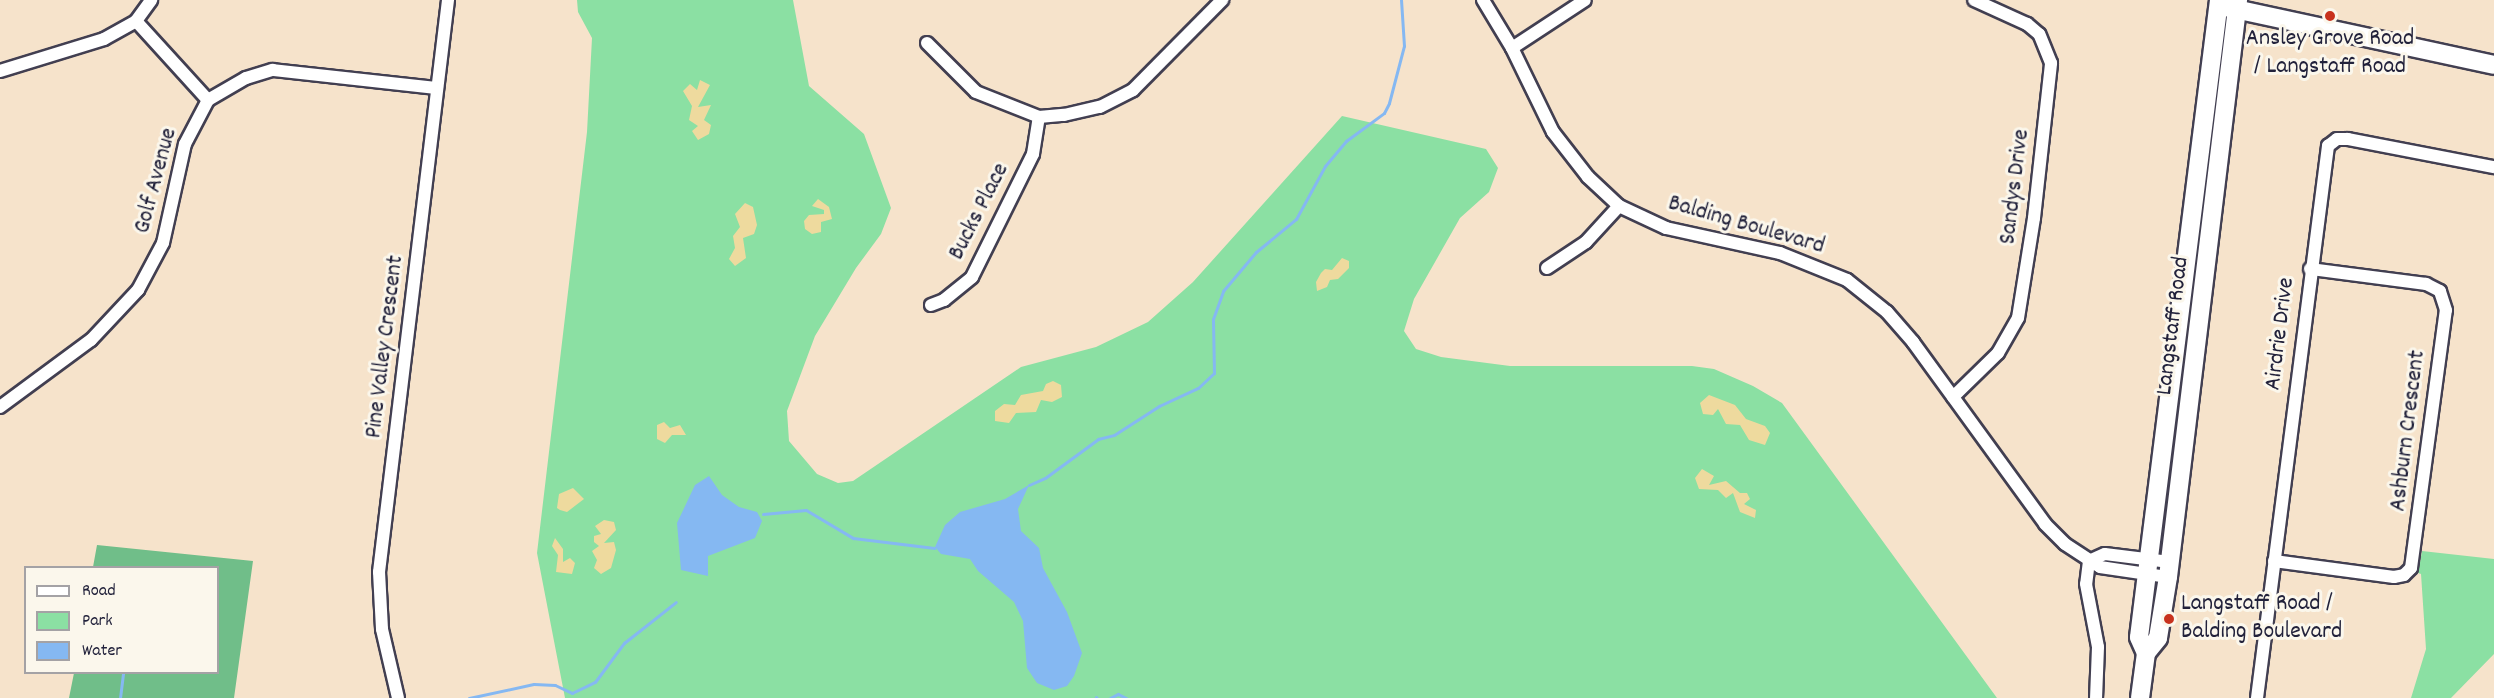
<!DOCTYPE html>
<style>
body{margin:0}
#map{position:relative;width:2494px;height:698px;overflow:hidden;background:#f6e3cb;font-family:Dekko,sans-serif}
div>[style]{position:absolute}
[style*='--x']{left:calc(var(--x)*1px);top:calc(var(--y)*1px);width:calc(var(--w)*1px);rotate:calc(var(--a)*1deg)}
.green>*{inset:0;background:#8be0a3}
.forest>*{inset:0;background:#70be89}
.sand>*{inset:0;background:#eeda9e}
.water>*{inset:0;background:#85b8f2}
.stream>*{height:3px;margin:-1.5px;padding:0 1.5px;transform-origin:1.5px;border-radius:1.5px;background:#85b8f2}
.roads{filter:drop-shadow(2px 0 #423f51) drop-shadow(-2px 0 #423f51) drop-shadow(0 2px #423f51) drop-shadow(0 -2px #423f51)}
.street>*{height:12px;margin:-6px;padding:0 6px;transform-origin:6px;border-radius:6px;background:#fff}
.secondary>*{height:18px;margin:-9px;padding:0 9px;transform-origin:9px;border-radius:9px;background:#fff}
.dots>*{width:16px;height:16px;translate:-50% -50%;box-sizing:border-box;border:3px solid #fbf7ec;border-radius:50%}
span{translate:-50% -50%;white-space:nowrap;text-align:center;line-height:1.15;-webkit-text-stroke:6px #fbf7ec;paint-order:stroke}
.poi-label{font-size:24px;color:#22223b}
.left{translate:0 -50%;text-align:left}
.street-label{font-size:24px;color:#22223b}
.legend{position:absolute;left:24px;top:566px;width:195px;height:108px;box-sizing:border-box;background:#fbf7ec;border:2px solid #a4a2a5;margin:0;padding:8px 10px;list-style:none;font-size:18px;color:#22223b}
.legend li{display:flex;align-items:center;gap:12px;height:30px}
.legend b{width:30px;border:2px solid #a4a2a5}
</style>
<div id="map">
<div class="green">
<i style="clip-path:polygon(577px 0,793px 0,809px 86px,864px 134px,891px 208px,881px 234px,856px 268px,815px 336px,787px 411px,789px 441px,817px 474px,838px 483px,853px 481px,1021px 367px,1096px 347px,1148px 322px,1193px 282px,1342px 116px,1486px 149px,1498px 168px,1489px 192px,1460px 218px,1414px 299px,1404px 331px,1416px 349px,1441px 357px,1510px 366px,1692px 366px,1714px 369px,1753px 386px,1782px 403px,1997px 698px,565px 698px,537px 553px,587px 132px,592px 38px,578px 12px)"></i>
<i style="clip-path:polygon(2422px 551px,2494px 559px,2494px 654px,2451px 698px,2411px 698px,2426px 649px,2421px 574px,2418px 573px)"></i>
</div>
<div class="forest">
<i style="clip-path:polygon(97px 545px,253px 561px,234px 698px,69px 698px,74px 673px,218px 672px,218px 568px,93px 567px)"></i>
</div>
<div class="sand">
<i style="clip-path:polygon(700px 80px,710px 85px,698px 107px,711px 105px,704px 120px,711px 125px,709px 134px,698px 140px,692px 131px,698px 126px,689px 120px,692px 106px,683px 91px,690px 84px,697px 90px)"></i>
<i style="clip-path:polygon(818px 199px,829px 207px,832px 219px,821px 222px,821px 232px,812px 234px,805px 229px,804px 221px,809px 215px,824px 214px,824px 210px,812px 206px)"></i>
<i style="clip-path:polygon(745px 203px,753px 207px,757px 225px,754px 234px,743px 238px,746px 258px,735px 266px,729px 259px,735px 248px,733px 236px,740px 227px,735px 214px)"></i>
<i style="clip-path:polygon(1342px 258px,1349px 261px,1349px 268px,1338px 279px,1330px 280px,1327px 287px,1317px 291px,1316px 282px,1321px 273px,1325px 269px,1332px 270px)"></i>
<i style="clip-path:polygon(1053px 381px,1061px 385px,1062px 397px,1052px 402px,1041px 400px,1036px 412px,1016px 413px,1009px 423px,995px 421px,995px 411px,1004px 404px,1015px 405px,1021px 395px,1043px 391px,1046px 384px)"></i>
<i style="clip-path:polygon(1709px 395px,1735px 405px,1746px 419px,1765px 426px,1770px 433px,1765px 445px,1749px 440px,1740px 425px,1726px 424px,1718px 409px,1713px 415px,1703px 414px,1700px 403px)"></i>
<i style="clip-path:polygon(664px 422px,670px 428px,680px 425px,686px 435px,672px 435px,665px 443px,657px 439px,657px 425px)"></i>
<i style="clip-path:polygon(1702px 469px,1714px 476px,1709px 485px,1726px 481px,1740px 493px,1747px 493px,1750px 499px,1744px 504px,1756px 510px,1755px 518px,1740px 512px,1733px 493px,1726px 498px,1718px 490px,1699px 489px,1695px 478px)"></i>
<i style="clip-path:polygon(573px 488px,584px 499px,567px 512px,560px 510px,557px 508px,559px 494px)"></i>
<i style="clip-path:polygon(604px 520px,614px 522px,616px 530px,604px 543px,614px 542px,616px 550px,611px 568px,601px 574px,594px 568px,597px 560px,592px 551px,599px 546px,594px 542px,594px 536px,601px 534px,595px 526px)"></i>
<i style="clip-path:polygon(555px 538px,563px 549px,563px 562px,570px 558px,575px 563px,572px 574px,556px 572px,558px 555px,552px 546px)"></i>
</div>
<div class="water">
<i style="clip-path:polygon(709px 476px,722px 495px,739px 507px,757px 512px,762px 521px,755px 538px,708px 556px,708px 576px,681px 570px,677px 523px,695px 485px)"></i>
<i style="clip-path:polygon(1029px 485px,1018px 509px,1021px 531px,1039px 548px,1043px 568px,1067px 612px,1082px 653px,1074px 676px,1067px 686px,1054px 690px,1037px 683px,1027px 668px,1023px 621px,1014px 602px,978px 571px,970px 559px,941px 554px,935px 547px,945px 525px,960px 512px,1005px 499px)"></i>
</div>
<div class="stream">
<i style="--x:1029;--y:485;--w:17;--a:-24"></i>
<i style="--x:1045;--y:478;--w:66;--a:-36.3"></i>
<i style="--x:1098;--y:439;--w:16;--a:-14"></i>
<i style="--x:1114;--y:435;--w:54;--a:-32.8"></i>
<i style="--x:1159;--y:406;--w:43;--a:-24.8"></i>
<i style="--x:1198;--y:388;--w:22;--a:-43"></i>
<i style="--x:1214;--y:373;--w:54;--a:-91.1"></i>
<i style="--x:1213;--y:319;--w:30;--a:-70"></i>
<i style="--x:1223;--y:291;--w:51;--a:-49.8"></i>
<i style="--x:1256;--y:252;--w:52;--a:-39.5"></i>
<i style="--x:1296;--y:219;--w:60;--a:-61.3"></i>
<i style="--x:1325;--y:166;--w:33;--a:-50"></i>
<i style="--x:1346;--y:141;--w:47;--a:-36.4"></i>
<i style="--x:1384;--y:113;--w:11;--a:-63"></i>
<i style="--x:1389;--y:103;--w:59;--a:-75.3"></i>
<i style="--x:1404;--y:46;--w:46;--a:-93.7"></i>
<i style="--x:763;--y:514;--w:43;--a:-5.3"></i>
<i style="--x:806;--y:510;--w:55;--a:30.8"></i>
<i style="--x:853;--y:538;--w:82;--a:7"></i>
<i style="--x:1096;--y:697;--w:1;--a:45"></i>
<i style="--x:120;--y:698;--w:26;--a:-83"></i>
<i style="--x:469;--y:698;--w:66;--a:-12.2"></i>
<i style="--x:534;--y:684;--w:21;--a:3"></i>
<i style="--x:555;--y:685;--w:19;--a:25"></i>
<i style="--x:572;--y:693;--w:25;--a:-26"></i>
<i style="--x:595;--y:682;--w:49;--a:-53.4"></i>
<i style="--x:624;--y:643;--w:66;--a:-38.3"></i>
<i style="--x:1110;--y:698;--w:9;--a:-27"></i>
<i style="--x:1118;--y:694;--w:9;--a:27"></i>
</div>
<div class="roads">
<div class="street">
<i style="--x:1483;--y:0;--w:56;--a:58.9"></i>
<i style="--x:1512;--y:48;--w:93;--a:64"></i>
<i style="--x:1553;--y:132;--w:57;--a:52.1"></i>
<i style="--x:1588;--y:177;--w:42;--a:43.1"></i>
<i style="--x:1619;--y:206;--w:52;--a:25.1"></i>
<i style="--x:1666;--y:228;--w:117;--a:12.4"></i>
<i style="--x:1780;--y:253;--w:72;--a:21.9"></i>
<i style="--x:1847;--y:280;--w:51;--a:38.7"></i>
<i style="--x:1887;--y:312;--w:40;--a:49"></i>
<i style="--x:1913;--y:342;--w:225;--a:54"></i>
<i style="--x:2045;--y:524;--w:28;--a:45"></i>
<i style="--x:2065;--y:544;--w:42;--a:33.3"></i>
<i style="--x:2100;--y:567;--w:69;--a:8.4"></i>
<i style="--x:136;--y:21;--w:107;--a:47.7"></i>
<i style="--x:927;--y:43;--w:69;--a:45"></i>
<i style="--x:976;--y:92;--w:68;--a:21.6"></i>
<i style="--x:1039;--y:117;--w:25;--a:-5"></i>
<i style="--x:1064;--y:115;--w:37;--a:-13"></i>
<i style="--x:1100;--y:107;--w:37;--a:-27"></i>
<i style="--x:1133;--y:90;--w:127;--a:-45.3"></i>
<i style="--x:1512;--y:48;--w:87;--a:-33.3"></i>
<i style="--x:0;--y:71;--w:109;--a:-17.1"></i>
<i style="--x:104;--y:39;--w:37;--a:-29"></i>
<i style="--x:136;--y:21;--w:26;--a:-54"></i>
<i style="--x:1547;--y:268;--w:47;--a:-33.7"></i>
<i style="--x:1586;--y:242;--w:49;--a:-47.5"></i>
<i style="--x:931;--y:305;--w:14;--a:-21"></i>
<i style="--x:944;--y:300;--w:36;--a:-39"></i>
<i style="--x:972;--y:277;--w:137;--a:-63.6"></i>
<i style="--x:1033;--y:154;--w:37;--a:-81"></i>
<i style="--x:1953;--y:397;--w:63;--a:-44.4"></i>
<i style="--x:1998;--y:353;--w:40;--a:-60.3"></i>
<i style="--x:2018;--y:318;--w:101;--a:-80.9"></i>
<i style="--x:2034;--y:218;--w:156;--a:-83.7"></i>
<i style="--x:2051;--y:63;--w:31;--a:-112"></i>
<i style="--x:2039;--y:34;--w:16;--a:-140"></i>
<i style="--x:2027;--y:24;--w:58;--a:-155.6"></i>
<i style="--x:0;--y:407;--w:113;--a:-36.4"></i>
<i style="--x:91;--y:340;--w:69;--a:-46.8"></i>
<i style="--x:138;--y:290;--w:53;--a:-62"></i>
<i style="--x:163;--y:243;--w:101;--a:-77.5"></i>
<i style="--x:185;--y:144;--w:50;--a:-62.4"></i>
<i style="--x:208;--y:100;--w:44;--a:-30.1"></i>
<i style="--x:246;--y:78;--w:28;--a:-17"></i>
<i style="--x:273;--y:70;--w:165;--a:6.3"></i>
<i style="--x:2089;--y:561;--w:23;--a:97"></i>
<i style="--x:2086;--y:584;--w:64;--a:79.2"></i>
<i style="--x:2098;--y:647;--w:51;--a:92.2"></i>
<i style="--x:2089;--y:561;--w:17;--a:-24"></i>
<i style="--x:2105;--y:554;--w:65;--a:7"></i>
<i style="--x:2274;--y:561;--w:121;--a:7.6"></i>
<i style="--x:2394;--y:577;--w:10;--a:-11"></i>
<i style="--x:2404;--y:575;--w:10;--a:-45"></i>
<i style="--x:2411;--y:568;--w:260;--a:-82.3"></i>
<i style="--x:2446;--y:310;--w:20;--a:-108"></i>
<i style="--x:2440;--y:291;--w:16;--a:-153"></i>
<i style="--x:2426;--y:284;--w:117;--a:-172.6"></i>
<i style="--x:398;--y:698;--w:71;--a:-103.1"></i>
<i style="--x:382;--y:629;--w:57;--a:-93"></i>
<i style="--x:379;--y:572;--w:576;--a:-83.12"></i>
<i style="--x:2257;--y:698;--w:557;--a:-82.67"></i>
<i style="--x:2328;--y:146;--w:11;--a:-38"></i>
<i style="--x:2337;--y:139;--w:11;--a:0"></i>
<i style="--x:2348;--y:139;--w:149;--a:10.9"></i>
</div>
<div class="secondary">
<i style="--x:2226;--y:7;--w:274;--a:12.2"></i>
<i style="--x:2146;--y:653;--w:19;--a:-51"></i>
<i style="--x:2158;--y:638;--w:62;--a:-80.7"></i>
<i style="--x:2168;--y:577;--w:581;--a:-83.08"></i>
<i style="--x:2140;--y:698;--w:45;--a:-82.4"></i>
<i style="--x:2146;--y:653;--w:17;--a:-114"></i>
<i style="--x:2139;--y:637;--w:642;--a:-82.84"></i>
</div>
</div>
<div class="dots">
<i style="left:2330px;top:16px;background:#c8321e"></i>
<i style="left:2169px;top:619px;background:#c8321e"></i>
</div>
<div class="poi-label">
<span style="left:2330px;top:54px">Ansley Grove Road<br>/ Langstaff Road</span>
<span class="left" style="left:2181px;top:619px">Langstaff Road /<br>Balding Boulevard</span>
</div>
<div class="street-label">
<span style="left:157px;top:181px;rotate:-75deg">Golf Avenue</span>
<span style="left:2016px;top:187px;rotate:-83deg">Sandys Drive</span>
<span style="left:980px;top:212px;rotate:-63deg">Bucks Place</span>
<span style="left:1746px;top:226px;rotate:16deg">Balding Boulevard</span>
<span style="left:2174px;top:326px;rotate:-83deg">Langstaff Road</span>
<span style="left:2281px;top:334px;rotate:-83deg">Airdrie Drive</span>
<span style="left:386px;top:347px;rotate:-83deg">Pine Valley Crescent</span>
<span style="left:2409px;top:431px;rotate:-83deg">Ashburn Crescent</span>
</div>
<ul class="legend">
<li><b style="height:8px;background:#fff"></b>Road</li>
<li><b style="height:16px;background:#8be0a3"></b>Park</li>
<li><b style="height:16px;background:#85b8f2"></b>Water</li>
</ul>
</div>
